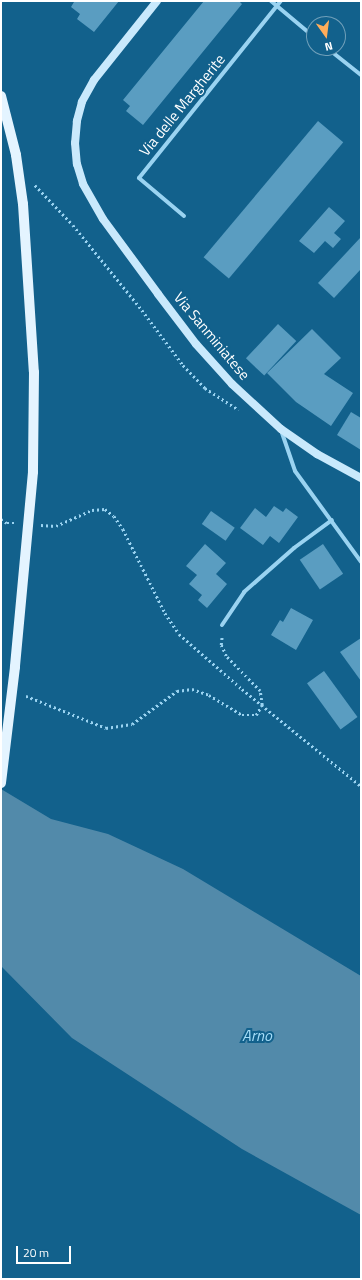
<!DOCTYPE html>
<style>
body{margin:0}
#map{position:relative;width:362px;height:1280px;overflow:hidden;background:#12618c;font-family:"Titillium Web",sans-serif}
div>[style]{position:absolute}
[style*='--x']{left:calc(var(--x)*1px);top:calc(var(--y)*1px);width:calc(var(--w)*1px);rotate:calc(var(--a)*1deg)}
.water>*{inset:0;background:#528aaa}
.building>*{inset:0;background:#5a9dc1;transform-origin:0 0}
.path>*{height:2.5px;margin-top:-1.25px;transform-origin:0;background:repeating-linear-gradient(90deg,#9ad3f1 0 2px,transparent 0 5px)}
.street>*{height:4px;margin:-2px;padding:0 2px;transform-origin:2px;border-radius:2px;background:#9ad3f1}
.secondary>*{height:8px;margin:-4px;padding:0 4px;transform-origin:4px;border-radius:4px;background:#c9e9fc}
.primary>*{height:10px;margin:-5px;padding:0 5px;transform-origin:5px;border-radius:5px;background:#e4f4ff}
span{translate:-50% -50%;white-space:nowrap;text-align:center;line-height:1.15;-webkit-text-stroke:4px #12618c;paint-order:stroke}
.street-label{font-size:15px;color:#fff}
.water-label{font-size:16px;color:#a6ddf8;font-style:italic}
.frame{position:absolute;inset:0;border:2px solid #fff;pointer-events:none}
.north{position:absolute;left:306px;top:16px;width:40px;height:40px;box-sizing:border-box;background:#12618c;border:1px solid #71a0ba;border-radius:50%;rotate:166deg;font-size:11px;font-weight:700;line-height:16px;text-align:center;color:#fff}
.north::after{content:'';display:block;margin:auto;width:14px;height:18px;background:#ffad5a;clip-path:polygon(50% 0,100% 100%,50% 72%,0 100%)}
.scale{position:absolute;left:16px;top:1246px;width:55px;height:18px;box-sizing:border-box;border:2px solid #fff;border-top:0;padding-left:5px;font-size:12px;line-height:14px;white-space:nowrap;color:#fff;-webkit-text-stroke:3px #12618c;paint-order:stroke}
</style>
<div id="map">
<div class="water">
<i style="clip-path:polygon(1px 789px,51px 819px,108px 834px,183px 869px,361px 976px,361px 1215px,242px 1149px,72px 1038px,1px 966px)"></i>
</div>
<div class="building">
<i style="clip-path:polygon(73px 1px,119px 1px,94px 32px,77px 19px,80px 14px,71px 7px,74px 2px)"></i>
<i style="clip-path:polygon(204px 1px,239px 1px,242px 4px,143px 125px,126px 111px,130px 106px,123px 100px)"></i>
<i style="left:318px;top:121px;width:33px;height:178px;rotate:40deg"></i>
<i style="clip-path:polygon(329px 207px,345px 221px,334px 233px,341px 239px,333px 248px,325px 241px,314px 253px,299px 241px)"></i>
<i style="clip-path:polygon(361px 237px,361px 269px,334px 298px,318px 283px)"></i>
<i style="left:278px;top:324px;width:25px;height:47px;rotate:43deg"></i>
<i style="clip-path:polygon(312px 329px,341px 358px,324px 374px,353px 393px,331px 426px,296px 402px,267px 373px)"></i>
<i style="clip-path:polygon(351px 412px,361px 418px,361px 450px,337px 435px)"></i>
<i style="clip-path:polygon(274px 506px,283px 512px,286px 508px,298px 517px,279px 543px,270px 536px,263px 545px,240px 528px,255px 508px,266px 517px)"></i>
<i style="left:211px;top:511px;width:29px;height:16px;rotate:35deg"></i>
<i style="clip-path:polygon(205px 544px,226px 563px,216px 574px,227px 584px,207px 608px,198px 600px,202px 595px,189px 584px,197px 575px,186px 566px)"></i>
<i style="left:323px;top:544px;width:36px;height:28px;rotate:56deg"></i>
<i style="clip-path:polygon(291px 608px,313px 620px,296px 650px,271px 635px,280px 620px,283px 622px)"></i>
<i style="clip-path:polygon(361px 638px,361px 681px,340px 652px)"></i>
<i style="left:324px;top:671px;width:57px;height:21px;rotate:54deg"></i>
</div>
<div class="path">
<i style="--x:35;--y:185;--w:55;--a:46.5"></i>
<i style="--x:73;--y:225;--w:109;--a:50.9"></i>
<i style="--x:142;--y:310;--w:69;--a:53.3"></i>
<i style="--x:183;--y:365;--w:32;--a:46"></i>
<i style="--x:205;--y:388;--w:40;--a:32.9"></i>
<i style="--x:1;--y:519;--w:7;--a:34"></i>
<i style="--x:7;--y:523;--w:7;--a:0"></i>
<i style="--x:41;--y:525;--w:15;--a:4"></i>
<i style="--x:56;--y:526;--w:39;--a:-24"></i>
<i style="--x:92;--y:510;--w:13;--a:-4"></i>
<i style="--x:105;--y:509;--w:11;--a:38"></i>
<i style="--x:114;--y:516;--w:16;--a:55"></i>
<i style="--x:123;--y:529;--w:94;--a:63.4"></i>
<i style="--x:165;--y:613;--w:25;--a:56"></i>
<i style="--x:179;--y:634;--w:84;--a:41.1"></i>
<i style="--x:242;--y:689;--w:154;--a:39.2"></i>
<i style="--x:26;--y:696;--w:86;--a:21.8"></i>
<i style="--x:106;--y:728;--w:26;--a:-9"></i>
<i style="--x:132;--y:724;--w:56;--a:-36.3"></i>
<i style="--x:177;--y:691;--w:15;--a:-8"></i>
<i style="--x:192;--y:689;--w:18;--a:19"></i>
<i style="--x:209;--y:695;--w:39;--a:31"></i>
<i style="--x:242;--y:715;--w:14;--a:0"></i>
<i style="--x:256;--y:715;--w:12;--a:-59"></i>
<i style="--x:262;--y:705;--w:14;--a:-98"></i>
<i style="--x:260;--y:691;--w:49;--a:-134.2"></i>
<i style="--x:226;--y:656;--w:12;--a:-114"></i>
<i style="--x:221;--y:645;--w:9;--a:-84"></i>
</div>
<div class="street">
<i style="--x:271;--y:1;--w:56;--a:39.9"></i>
<i style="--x:327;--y:48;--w:43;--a:38.5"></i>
<i style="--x:184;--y:216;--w:59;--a:-139.8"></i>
<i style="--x:139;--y:178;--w:227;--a:-51.3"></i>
<i style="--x:281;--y:430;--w:43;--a:71.1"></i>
<i style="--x:295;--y:471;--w:112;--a:54"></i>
<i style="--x:222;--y:625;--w:40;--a:-56"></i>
<i style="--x:244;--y:592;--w:67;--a:-41.3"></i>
<i style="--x:294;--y:548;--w:47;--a:-36.4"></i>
</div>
<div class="secondary">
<i style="--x:157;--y:1;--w:101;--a:128.6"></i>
<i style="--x:94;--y:80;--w:25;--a:119"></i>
<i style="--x:82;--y:102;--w:20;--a:105"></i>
<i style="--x:77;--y:121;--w:22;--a:95"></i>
<i style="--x:75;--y:143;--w:21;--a:85"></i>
<i style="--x:77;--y:164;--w:21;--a:73"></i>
<i style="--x:83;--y:184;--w:40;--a:60.3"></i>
<i style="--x:103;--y:219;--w:93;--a:53.7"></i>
<i style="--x:158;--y:294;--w:63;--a:52.8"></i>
<i style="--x:196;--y:344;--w:54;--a:48"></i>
<i style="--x:232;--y:384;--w:67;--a:42.6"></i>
<i style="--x:281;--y:429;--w:44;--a:34.8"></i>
<i style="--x:317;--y:454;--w:50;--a:28.6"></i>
</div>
<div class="primary">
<i style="--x:1;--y:96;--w:61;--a:75.7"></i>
<i style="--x:16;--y:155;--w:49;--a:81.9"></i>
<i style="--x:23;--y:204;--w:168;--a:86.3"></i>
<i style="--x:34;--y:372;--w:100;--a:90.6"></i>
<i style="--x:33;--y:472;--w:196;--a:95.3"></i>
<i style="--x:15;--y:667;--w:117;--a:96.9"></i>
</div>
<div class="street-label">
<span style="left:182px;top:105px;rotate:-51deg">Via delle Margherite</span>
<span style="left:212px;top:336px;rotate:50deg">Via Sanminiatese</span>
</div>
<div class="water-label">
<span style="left:257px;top:1035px">Arno</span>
</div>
<div class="frame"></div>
<div class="north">N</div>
<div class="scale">20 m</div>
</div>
